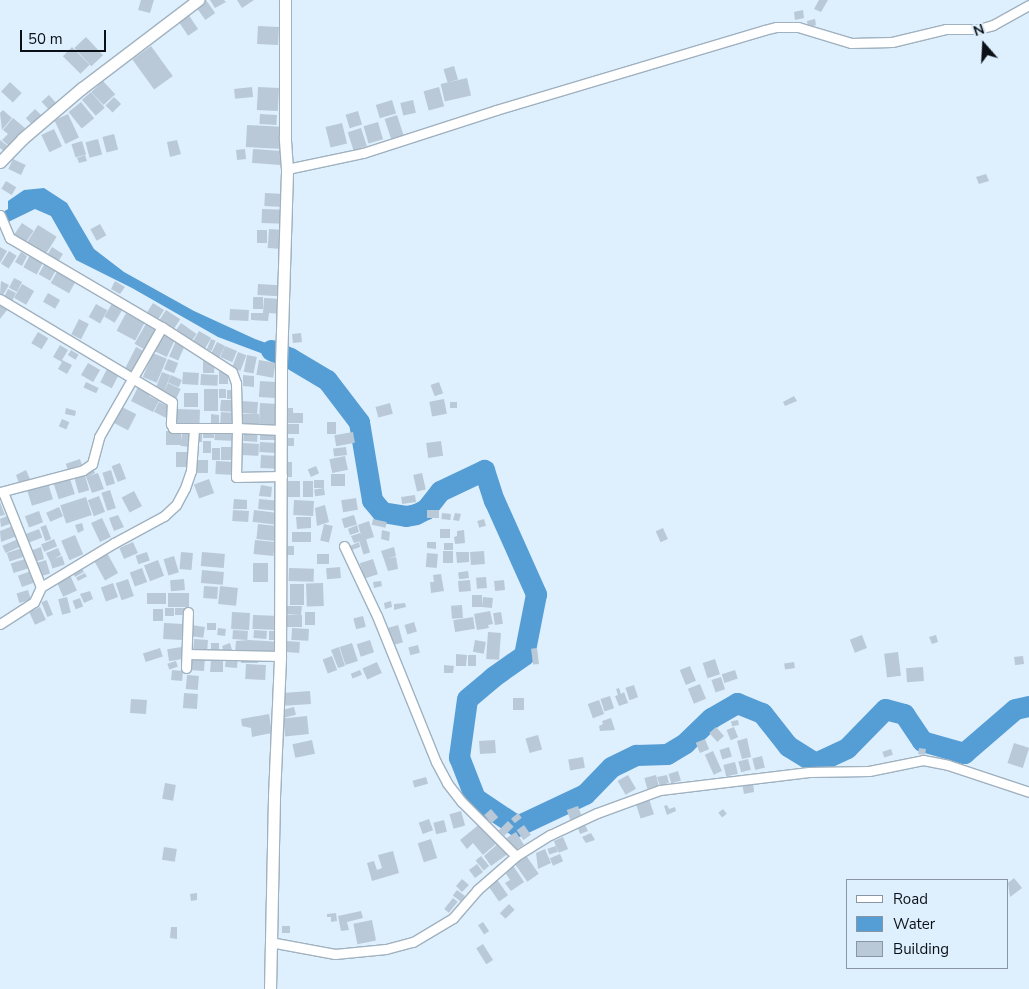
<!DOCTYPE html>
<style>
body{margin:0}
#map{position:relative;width:1029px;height:989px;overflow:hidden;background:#deeffe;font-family:"Nunito Sans",sans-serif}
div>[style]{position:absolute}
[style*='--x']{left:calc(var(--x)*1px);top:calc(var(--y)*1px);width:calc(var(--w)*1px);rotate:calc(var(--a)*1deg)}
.water>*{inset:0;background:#559dd5}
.river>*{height:21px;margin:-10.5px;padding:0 10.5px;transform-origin:10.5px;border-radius:10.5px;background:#559dd5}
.building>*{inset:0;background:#b9c9d8;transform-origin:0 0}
.roads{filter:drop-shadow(1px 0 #a0b1bf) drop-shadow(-1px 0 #a0b1bf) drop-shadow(0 1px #a0b1bf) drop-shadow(0 -1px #a0b1bf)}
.minor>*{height:9px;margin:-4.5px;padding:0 4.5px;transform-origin:4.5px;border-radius:4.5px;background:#fff}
.tertiary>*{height:11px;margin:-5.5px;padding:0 5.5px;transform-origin:5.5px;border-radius:5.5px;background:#fff}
span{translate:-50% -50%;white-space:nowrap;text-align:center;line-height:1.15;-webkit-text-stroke:4px #deeffe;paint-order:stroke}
.legend{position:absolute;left:846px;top:879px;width:162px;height:90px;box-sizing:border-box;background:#deeffe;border:1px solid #8a96a1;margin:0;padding:6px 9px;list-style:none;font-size:15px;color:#0b1116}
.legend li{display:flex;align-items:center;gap:10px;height:25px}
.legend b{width:25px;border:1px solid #8a96a1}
.north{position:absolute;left:959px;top:20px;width:50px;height:50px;-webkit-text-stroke:4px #deeffe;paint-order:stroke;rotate:341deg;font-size:14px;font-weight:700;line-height:20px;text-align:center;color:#0b1116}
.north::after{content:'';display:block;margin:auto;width:18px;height:22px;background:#0b1116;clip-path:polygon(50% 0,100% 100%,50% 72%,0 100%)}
.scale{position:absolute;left:20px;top:30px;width:86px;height:22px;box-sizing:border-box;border:2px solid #0b1116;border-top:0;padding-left:6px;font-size:15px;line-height:18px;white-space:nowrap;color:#0b1116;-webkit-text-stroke:4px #deeffe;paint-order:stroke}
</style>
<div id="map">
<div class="water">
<i style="clip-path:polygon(44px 188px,67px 203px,94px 249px,124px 272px,194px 311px,255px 339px,297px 354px,296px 366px,218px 337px,132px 288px,76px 260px,51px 216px,35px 209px,0 226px,0 214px,8px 209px,8px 201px,24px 190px)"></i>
</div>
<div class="river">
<i style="--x:271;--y:350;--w:21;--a:23"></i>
<i style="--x:290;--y:358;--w:43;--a:30.7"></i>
<i style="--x:327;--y:380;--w:53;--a:52.7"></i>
<i style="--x:359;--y:422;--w:79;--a:80.5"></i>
<i style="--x:372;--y:500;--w:16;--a:50"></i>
<i style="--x:382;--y:512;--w:24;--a:9"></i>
<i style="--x:406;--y:516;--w:10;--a:-11"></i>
<i style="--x:416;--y:514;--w:11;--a:-27"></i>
<i style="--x:426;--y:509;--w:23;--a:-52"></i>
<i style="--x:440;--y:491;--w:49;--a:-25.5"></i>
<i style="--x:484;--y:470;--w:32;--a:72"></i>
<i style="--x:494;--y:500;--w:103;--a:65.9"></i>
<i style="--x:536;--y:594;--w:62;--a:101.1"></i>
<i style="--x:524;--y:655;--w:38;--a:145"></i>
<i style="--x:493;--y:677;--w:34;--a:140"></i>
<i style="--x:467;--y:699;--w:59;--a:97.9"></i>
<i style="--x:459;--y:757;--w:44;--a:68.7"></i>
<i style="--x:475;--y:798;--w:50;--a:33.7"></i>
<i style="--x:517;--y:826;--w:75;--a:-25.2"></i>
<i style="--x:585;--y:794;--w:37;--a:-46"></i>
<i style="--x:611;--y:767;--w:28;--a:-26"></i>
<i style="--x:636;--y:755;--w:31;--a:-2"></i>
<i style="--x:667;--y:754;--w:21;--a:-31"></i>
<i style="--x:685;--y:743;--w:36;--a:-44"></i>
<i style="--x:711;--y:718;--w:30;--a:-30"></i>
<i style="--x:737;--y:703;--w:27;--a:22"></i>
<i style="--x:762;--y:713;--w:42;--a:51.8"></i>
<i style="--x:788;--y:746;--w:32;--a:32"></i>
<i style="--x:815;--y:763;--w:35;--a:-25"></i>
<i style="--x:847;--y:748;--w:54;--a:-45.7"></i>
<i style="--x:885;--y:709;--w:20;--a:15"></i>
<i style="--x:904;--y:714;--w:32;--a:56"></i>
<i style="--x:922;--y:741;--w:44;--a:15.9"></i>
<i style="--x:964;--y:753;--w:67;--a:-40.8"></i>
<i style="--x:1015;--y:709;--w:14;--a:-12"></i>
</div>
<div class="building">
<i style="clip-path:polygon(141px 0,154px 0,150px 13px,138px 10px)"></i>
<i style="left:206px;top:0;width:16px;height:12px;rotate:55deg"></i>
<i style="clip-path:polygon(210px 0,224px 0,226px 2px,215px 8px)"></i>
<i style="clip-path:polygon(237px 0,254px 0,242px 8px)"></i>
<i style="clip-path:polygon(819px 0,828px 0,821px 12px,814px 9px)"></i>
<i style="clip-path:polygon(803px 10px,804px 18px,795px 20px,794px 12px)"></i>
<i style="left:188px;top:14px;width:18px;height:12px;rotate:56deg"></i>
<i style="clip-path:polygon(815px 19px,816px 25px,808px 28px,807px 21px)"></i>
<i style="left:258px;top:26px;width:21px;height:18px;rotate:3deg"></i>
<i style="left:86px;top:37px;width:25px;height:16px;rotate:47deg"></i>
<i style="left:151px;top:46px;width:37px;height:23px;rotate:54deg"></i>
<i style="left:72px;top:47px;width:25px;height:13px;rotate:45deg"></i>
<i style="left:454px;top:66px;width:14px;height:11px;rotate:73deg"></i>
<i style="left:467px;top:78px;width:18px;height:27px;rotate:77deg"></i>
<i style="left:103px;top:81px;width:18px;height:16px;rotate:47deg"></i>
<i style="left:10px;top:82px;width:16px;height:13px;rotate:43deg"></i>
<i style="left:252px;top:87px;width:10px;height:18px;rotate:84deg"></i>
<i style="left:258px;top:87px;width:21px;height:23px;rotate:3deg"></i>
<i style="left:439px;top:87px;width:20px;height:16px;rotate:75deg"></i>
<i style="left:91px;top:92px;width:21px;height:12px;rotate:49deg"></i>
<i style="left:49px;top:95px;width:12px;height:10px;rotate:48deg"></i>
<i style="left:114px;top:97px;width:10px;height:12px;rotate:45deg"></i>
<i style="left:392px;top:100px;width:14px;height:17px;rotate:73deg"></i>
<i style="left:413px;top:100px;width:13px;height:13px;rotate:77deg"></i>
<i style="left:81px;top:102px;width:21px;height:16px;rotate:51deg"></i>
<i style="left:35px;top:109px;width:10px;height:13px;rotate:45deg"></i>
<i style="clip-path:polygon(3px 110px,12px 118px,2px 130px,0 113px)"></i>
<i style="left:358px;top:111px;width:14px;height:13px;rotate:73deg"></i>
<i style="left:68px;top:114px;width:26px;height:15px;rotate:65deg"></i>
<i style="left:260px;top:114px;width:17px;height:10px;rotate:3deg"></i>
<i style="left:397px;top:115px;width:23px;height:13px;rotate:72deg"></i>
<i style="clip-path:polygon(13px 118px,25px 128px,10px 147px,2px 140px,8px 134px,3px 130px)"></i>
<i style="left:378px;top:122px;width:18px;height:15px;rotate:74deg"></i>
<i style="left:342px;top:123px;width:21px;height:17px;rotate:76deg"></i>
<i style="left:247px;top:125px;width:33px;height:22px;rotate:3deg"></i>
<i style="left:361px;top:128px;width:19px;height:14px;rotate:72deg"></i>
<i style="left:54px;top:129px;width:19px;height:14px;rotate:65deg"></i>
<i style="left:114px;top:134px;width:16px;height:12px;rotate:75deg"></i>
<i style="left:98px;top:139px;width:16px;height:13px;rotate:75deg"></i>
<i style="clip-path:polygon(0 140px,9px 147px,5px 152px,0 148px)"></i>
<i style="clip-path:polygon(177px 140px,181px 154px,170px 157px,167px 142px)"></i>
<i style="left:82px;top:141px;width:14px;height:11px;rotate:73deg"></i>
<i style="left:245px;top:149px;width:10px;height:9px;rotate:84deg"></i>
<i style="left:253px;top:149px;width:28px;height:14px;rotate:4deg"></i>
<i style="clip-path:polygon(85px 155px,87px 161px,79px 163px,77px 158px)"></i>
<i style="left:13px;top:159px;width:14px;height:11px;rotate:25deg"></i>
<i style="clip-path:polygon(986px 174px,989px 181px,979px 184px,976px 177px)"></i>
<i style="left:6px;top:181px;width:12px;height:9px;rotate:31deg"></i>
<i style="left:265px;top:193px;width:19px;height:13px;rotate:3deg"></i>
<i style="left:262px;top:209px;width:23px;height:14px;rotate:2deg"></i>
<i style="left:22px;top:223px;width:14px;height:14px;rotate:34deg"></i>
<i style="left:100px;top:224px;width:13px;height:11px;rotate:61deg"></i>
<i style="left:38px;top:225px;width:22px;height:21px;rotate:32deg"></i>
<i style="left:269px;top:229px;width:15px;height:19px;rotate:4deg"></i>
<i style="left:257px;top:230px;width:10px;height:13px"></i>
<i style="clip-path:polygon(0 247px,7px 251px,0 263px)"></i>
<i style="left:52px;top:247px;width:13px;height:9px;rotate:32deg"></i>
<i style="left:9px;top:251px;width:9px;height:15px;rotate:32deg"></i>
<i style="clip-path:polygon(21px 252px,27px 256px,22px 266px,15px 262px)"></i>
<i style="left:30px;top:255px;width:15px;height:14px;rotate:28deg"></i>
<i style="left:45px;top:263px;width:13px;height:13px;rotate:29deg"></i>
<i style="left:58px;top:270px;width:21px;height:15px;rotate:29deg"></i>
<i style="left:14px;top:278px;width:9px;height:11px;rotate:27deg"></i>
<i style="clip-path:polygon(1px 281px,9px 285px,3px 295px,0 294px)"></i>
<i style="clip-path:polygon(115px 281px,125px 287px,120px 294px,111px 289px)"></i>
<i style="left:22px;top:284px;width:14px;height:16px;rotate:30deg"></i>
<i style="left:258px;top:284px;width:22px;height:11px;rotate:3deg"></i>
<i style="left:8px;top:289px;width:9px;height:8px;rotate:27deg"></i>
<i style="left:48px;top:293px;width:14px;height:10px;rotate:30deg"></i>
<i style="left:253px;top:297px;width:10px;height:12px"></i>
<i style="clip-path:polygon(264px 298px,282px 299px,281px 314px,269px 313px,268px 321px,251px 320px,251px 313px,263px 313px)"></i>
<i style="left:113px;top:302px;width:12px;height:17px;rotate:31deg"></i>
<i style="left:153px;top:303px;width:13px;height:11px;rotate:32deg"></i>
<i style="clip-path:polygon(0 304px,7px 310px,0 319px)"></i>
<i style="left:96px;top:304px;width:13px;height:15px;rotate:29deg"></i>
<i style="left:230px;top:309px;width:19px;height:11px;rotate:3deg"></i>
<i style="left:166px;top:310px;width:17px;height:12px;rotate:33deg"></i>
<i style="left:126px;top:313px;width:21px;height:20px;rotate:28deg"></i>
<i style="left:79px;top:319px;width:11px;height:17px;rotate:27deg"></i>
<i style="left:147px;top:322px;width:14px;height:25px;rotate:30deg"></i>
<i style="left:181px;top:323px;width:19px;height:8px;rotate:35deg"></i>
<i style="left:199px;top:331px;width:14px;height:13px;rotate:30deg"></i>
<i style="left:38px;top:332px;width:12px;height:13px;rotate:31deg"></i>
<i style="left:163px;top:332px;width:14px;height:21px;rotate:25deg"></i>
<i style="left:301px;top:333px;width:9px;height:9px;rotate:84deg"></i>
<i style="left:211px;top:339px;width:5px;height:11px;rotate:22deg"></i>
<i style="left:176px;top:341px;width:10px;height:17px;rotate:24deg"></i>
<i style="left:217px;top:342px;width:9px;height:13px;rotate:27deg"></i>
<i style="clip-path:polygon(60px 345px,68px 350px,62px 360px,72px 365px,67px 374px,58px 369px,62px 362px,53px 357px)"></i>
<i style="left:225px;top:346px;width:13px;height:12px;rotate:23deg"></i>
<i style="left:136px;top:347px;width:11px;height:26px;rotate:27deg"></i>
<i style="left:71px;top:350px;width:9px;height:6px;rotate:32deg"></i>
<i style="left:238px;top:352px;width:9px;height:17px;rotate:21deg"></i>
<i style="left:153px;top:353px;width:15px;height:26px;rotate:23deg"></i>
<i style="left:247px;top:355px;width:10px;height:17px;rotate:11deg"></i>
<i style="left:168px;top:359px;width:11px;height:11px;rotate:22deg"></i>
<i style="left:259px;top:360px;width:17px;height:15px;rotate:10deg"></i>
<i style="clip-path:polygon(203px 361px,215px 362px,214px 373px,203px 373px)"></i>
<i style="left:88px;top:363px;width:14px;height:14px;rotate:30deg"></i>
<i style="left:107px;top:369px;width:13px;height:15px;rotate:27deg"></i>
<i style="left:219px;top:371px;width:9px;height:13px"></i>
<i style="left:162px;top:372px;width:9px;height:17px;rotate:21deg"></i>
<i style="left:183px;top:372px;width:16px;height:12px;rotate:4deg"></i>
<i style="left:201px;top:374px;width:17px;height:11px;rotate:3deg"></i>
<i style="left:171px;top:375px;width:12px;height:8px;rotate:24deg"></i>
<i style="clip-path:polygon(243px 375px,254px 376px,254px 387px,243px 386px)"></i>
<i style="left:260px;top:381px;width:16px;height:16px;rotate:4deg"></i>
<i style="left:86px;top:382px;width:14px;height:6px;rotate:25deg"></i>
<i style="left:439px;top:382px;width:12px;height:9px;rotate:70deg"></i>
<i style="left:168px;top:383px;width:14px;height:11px;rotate:25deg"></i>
<i style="clip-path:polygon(139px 385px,151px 392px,149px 396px,159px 401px,153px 412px,131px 401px)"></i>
<i style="left:204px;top:389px;width:14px;height:22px"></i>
<i style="left:219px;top:389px;width:7px;height:9px"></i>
<i style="left:227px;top:390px;width:9px;height:9px"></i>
<i style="left:184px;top:393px;width:14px;height:14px"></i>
<i style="clip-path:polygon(794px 396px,797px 401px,785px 406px,783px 402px)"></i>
<i style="left:444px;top:399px;width:15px;height:15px;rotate:79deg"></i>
<i style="clip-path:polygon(221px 400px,236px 400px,236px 412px,220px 411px)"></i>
<i style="left:242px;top:401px;width:16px;height:12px;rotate:4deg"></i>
<i style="left:159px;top:402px;width:13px;height:11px;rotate:27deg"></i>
<i style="left:450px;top:402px;width:7px;height:6px"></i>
<i style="left:260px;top:403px;width:19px;height:24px;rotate:3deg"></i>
<i style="left:390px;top:403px;width:11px;height:15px;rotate:75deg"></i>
<i style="left:122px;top:407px;width:16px;height:18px;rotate:27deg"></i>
<i style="clip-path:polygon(66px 408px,76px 411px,75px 416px,65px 414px)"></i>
<i style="clip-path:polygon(285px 408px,293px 408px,293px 413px,303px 413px,303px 423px,285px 423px)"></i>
<i style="left:177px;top:409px;width:23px;height:17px;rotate:2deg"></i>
<i style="left:221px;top:412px;width:14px;height:12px;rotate:4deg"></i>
<i style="clip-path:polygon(211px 414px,219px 415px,219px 426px,211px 425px)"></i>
<i style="left:242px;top:414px;width:17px;height:13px"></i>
<i style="left:62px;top:419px;width:8px;height:8px;rotate:23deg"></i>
<i style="left:327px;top:422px;width:9px;height:12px"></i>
<i style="left:286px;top:424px;width:13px;height:10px"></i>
<i style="left:203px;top:429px;width:11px;height:9px"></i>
<i style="left:215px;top:429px;width:21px;height:11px;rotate:3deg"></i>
<i style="left:244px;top:429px;width:14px;height:12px;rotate:4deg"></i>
<i style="left:260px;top:430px;width:17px;height:10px"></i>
<i style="left:166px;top:431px;width:15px;height:14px"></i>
<i style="left:194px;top:431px;width:8px;height:11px"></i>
<i style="left:182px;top:432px;width:10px;height:14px;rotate:6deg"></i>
<i style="left:353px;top:432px;width:11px;height:19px;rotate:80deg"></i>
<i style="left:285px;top:438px;width:9px;height:8px"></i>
<i style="left:203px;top:441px;width:8px;height:12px"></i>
<i style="left:441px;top:441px;width:15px;height:15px;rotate:82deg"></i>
<i style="left:260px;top:442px;width:16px;height:10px;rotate:4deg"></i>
<i style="left:242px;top:443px;width:17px;height:12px;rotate:3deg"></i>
<i style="left:221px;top:447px;width:14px;height:13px"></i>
<i style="left:346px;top:447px;width:8px;height:13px;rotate:83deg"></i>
<i style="left:212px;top:448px;width:8px;height:12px"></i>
<i style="left:176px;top:452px;width:15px;height:15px"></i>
<i style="left:261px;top:455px;width:17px;height:13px;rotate:3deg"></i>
<i style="left:345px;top:456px;width:14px;height:16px;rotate:78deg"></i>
<i style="left:80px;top:459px;width:6px;height:15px;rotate:72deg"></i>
<i style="left:196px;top:460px;width:12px;height:13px"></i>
<i style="left:216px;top:461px;width:19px;height:13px;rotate:3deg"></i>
<i style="left:286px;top:462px;width:6px;height:15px"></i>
<i style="left:120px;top:463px;width:17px;height:9px;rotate:69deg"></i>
<i style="left:316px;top:466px;width:8px;height:9px;rotate:67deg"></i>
<i style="clip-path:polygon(93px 468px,95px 473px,89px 476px,98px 473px,104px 489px,92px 493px,84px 471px)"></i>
<i style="clip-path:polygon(26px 470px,30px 479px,19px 483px,16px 475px)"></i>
<i style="left:111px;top:470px;width:14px;height:9px;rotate:73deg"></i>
<i style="left:84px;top:472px;width:19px;height:11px;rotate:74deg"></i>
<i style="left:422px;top:473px;width:17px;height:9px;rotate:77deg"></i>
<i style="left:345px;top:474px;width:12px;height:14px;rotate:90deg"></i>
<i style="left:69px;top:476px;width:19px;height:17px;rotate:72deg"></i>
<i style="left:209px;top:479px;width:15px;height:16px;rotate:70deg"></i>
<i style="left:314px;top:480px;width:10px;height:8px"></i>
<i style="left:284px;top:481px;width:16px;height:16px"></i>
<i style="left:313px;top:481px;width:16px;height:10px;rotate:90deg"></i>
<i style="left:48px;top:483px;width:17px;height:22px;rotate:73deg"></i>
<i style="clip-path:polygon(261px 485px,272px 487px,271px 497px,259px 496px)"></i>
<i style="left:324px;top:488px;width:7px;height:10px;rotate:82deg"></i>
<i style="left:110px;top:490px;width:19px;height:9px;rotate:72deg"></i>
<i style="left:134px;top:491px;width:17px;height:14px;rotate:62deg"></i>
<i style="left:415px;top:495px;width:7px;height:14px;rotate:82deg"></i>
<i style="left:99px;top:496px;width:17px;height:12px;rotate:69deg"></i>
<i style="left:86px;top:497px;width:19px;height:27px;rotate:72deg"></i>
<i style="left:356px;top:498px;width:12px;height:15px;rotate:81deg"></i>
<i style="clip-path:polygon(234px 499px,247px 500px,247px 509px,233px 509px)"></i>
<i style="left:259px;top:499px;width:22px;height:10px;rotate:5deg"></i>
<i style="left:294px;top:500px;width:20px;height:15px;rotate:3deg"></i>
<i style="clip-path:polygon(0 502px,5px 515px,0 516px)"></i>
<i style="clip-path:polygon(325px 505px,329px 522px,317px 526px,315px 508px)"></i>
<i style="left:59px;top:507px;width:10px;height:14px;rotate:66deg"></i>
<i style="left:233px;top:510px;width:16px;height:11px;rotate:4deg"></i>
<i style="left:254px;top:510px;width:26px;height:12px;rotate:7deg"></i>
<i style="left:427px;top:510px;width:12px;height:8px"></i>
<i style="left:39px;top:511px;width:12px;height:15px;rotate:70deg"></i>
<i style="left:442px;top:513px;width:9px;height:6px;rotate:6deg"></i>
<i style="clip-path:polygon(455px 513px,461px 514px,459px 521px,453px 520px)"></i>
<i style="clip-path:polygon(9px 515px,12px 523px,1px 527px,0 519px)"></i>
<i style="clip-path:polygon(118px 515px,124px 527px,114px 531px,109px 518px)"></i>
<i style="left:354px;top:515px;width:10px;height:13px;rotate:73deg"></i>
<i style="clip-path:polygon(296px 517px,311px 517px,311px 528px,297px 529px)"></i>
<i style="left:102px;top:518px;width:21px;height:12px;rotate:65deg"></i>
<i style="left:373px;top:519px;width:14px;height:6px;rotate:12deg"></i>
<i style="left:484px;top:519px;width:7px;height:7px;rotate:74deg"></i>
<i style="clip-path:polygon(369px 521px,374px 537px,354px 543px,351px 536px,360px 533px,361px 535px,358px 525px)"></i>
<i style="clip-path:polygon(82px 523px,84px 530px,78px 533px,75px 525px)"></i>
<i style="left:258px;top:524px;width:19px;height:15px;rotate:6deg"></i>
<i style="left:324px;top:524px;width:9px;height:17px;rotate:13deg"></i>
<i style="left:46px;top:525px;width:15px;height:6px;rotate:70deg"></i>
<i style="clip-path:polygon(357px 525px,359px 532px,350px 535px,348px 529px)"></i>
<i style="clip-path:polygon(13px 526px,17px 536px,1px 542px,0 531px)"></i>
<i style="left:663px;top:528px;width:12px;height:8px;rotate:66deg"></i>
<i style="left:39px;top:529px;width:9px;height:17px;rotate:69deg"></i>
<i style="left:440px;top:529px;width:10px;height:9px"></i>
<i style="clip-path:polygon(382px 530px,390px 532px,389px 541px,381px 539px)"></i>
<i style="clip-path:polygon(464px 530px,465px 543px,455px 544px,454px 537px,457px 536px,457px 531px)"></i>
<i style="left:292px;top:532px;width:19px;height:10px"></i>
<i style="left:75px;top:535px;width:21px;height:15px;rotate:67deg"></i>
<i style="left:18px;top:539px;width:8px;height:17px;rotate:67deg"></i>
<i style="left:54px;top:539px;width:8px;height:14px;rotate:67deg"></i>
<i style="left:366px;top:539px;width:14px;height:7px;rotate:73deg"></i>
<i style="left:255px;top:540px;width:20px;height:14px;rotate:6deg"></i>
<i style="left:133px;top:542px;width:12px;height:15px;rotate:66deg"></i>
<i style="clip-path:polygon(359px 542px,360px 547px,349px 551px,348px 547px)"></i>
<i style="clip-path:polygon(427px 542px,436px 542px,436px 549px,427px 548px)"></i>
<i style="left:444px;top:543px;width:9px;height:7px"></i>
<i style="left:287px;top:546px;width:7px;height:9px"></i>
<i style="clip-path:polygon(41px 547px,44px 559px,34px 562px,30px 551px)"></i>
<i style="clip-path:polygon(394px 547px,396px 556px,389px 558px,396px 557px,398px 569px,388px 571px,381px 551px)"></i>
<i style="left:22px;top:548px;width:9px;height:16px;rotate:72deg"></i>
<i style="clip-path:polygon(58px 548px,61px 555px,50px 561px,46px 553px)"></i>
<i style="left:443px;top:551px;width:10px;height:12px"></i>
<i style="left:484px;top:551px;width:13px;height:14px;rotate:86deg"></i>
<i style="left:147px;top:552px;width:9px;height:12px;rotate:72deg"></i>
<i style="left:181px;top:552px;width:12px;height:17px;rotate:5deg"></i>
<i style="left:202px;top:552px;width:23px;height:14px;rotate:5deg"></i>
<i style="clip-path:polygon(456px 552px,469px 552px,469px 562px,457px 563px)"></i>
<i style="left:107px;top:553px;width:23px;height:15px;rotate:61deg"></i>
<i style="left:427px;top:553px;width:11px;height:14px;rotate:5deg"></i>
<i style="left:317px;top:554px;width:12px;height:10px"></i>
<i style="left:62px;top:556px;width:9px;height:13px;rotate:72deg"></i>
<i style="left:174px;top:556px;width:17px;height:11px;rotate:73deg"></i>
<i style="left:25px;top:559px;width:10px;height:15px;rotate:73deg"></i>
<i style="left:373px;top:559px;width:16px;height:14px;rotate:72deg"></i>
<i style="left:46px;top:560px;width:14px;height:10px;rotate:73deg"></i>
<i style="left:158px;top:560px;width:17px;height:15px;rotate:69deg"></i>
<i style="left:253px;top:563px;width:15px;height:19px"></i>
<i style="clip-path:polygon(80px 566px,84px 572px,75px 577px,72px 571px)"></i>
<i style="left:340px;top:567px;width:11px;height:14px;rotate:85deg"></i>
<i style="left:142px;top:568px;width:15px;height:13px;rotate:70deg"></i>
<i style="left:289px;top:568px;width:25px;height:13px;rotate:2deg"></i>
<i style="left:202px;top:570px;width:22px;height:13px;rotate:5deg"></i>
<i style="left:31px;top:571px;width:12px;height:14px;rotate:70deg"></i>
<i style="left:468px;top:571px;width:7px;height:10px;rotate:82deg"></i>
<i style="left:85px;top:573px;width:4px;height:10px;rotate:63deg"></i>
<i style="clip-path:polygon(441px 574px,444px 591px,431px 593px,430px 582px,434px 582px,433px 575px)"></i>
<i style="left:70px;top:575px;width:17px;height:15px;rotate:66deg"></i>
<i style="left:486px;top:577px;width:11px;height:10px;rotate:85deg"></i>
<i style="left:128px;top:579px;width:18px;height:13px;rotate:71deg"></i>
<i style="left:184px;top:579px;width:11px;height:14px;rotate:85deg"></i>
<i style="left:470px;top:580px;width:11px;height:12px;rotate:85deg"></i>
<i style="left:504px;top:580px;width:10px;height:10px;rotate:84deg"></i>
<i style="clip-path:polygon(381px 581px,382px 586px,374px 588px,373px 582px)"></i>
<i style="left:113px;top:583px;width:15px;height:13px;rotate:70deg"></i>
<i style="left:323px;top:583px;width:23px;height:17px;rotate:88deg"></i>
<i style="left:290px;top:584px;width:14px;height:21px"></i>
<i style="left:204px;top:586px;width:14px;height:12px;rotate:4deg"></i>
<i style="left:220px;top:586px;width:18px;height:18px;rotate:6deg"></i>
<i style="left:28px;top:590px;width:10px;height:12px;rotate:73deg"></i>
<i style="clip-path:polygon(90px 591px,93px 599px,84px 603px,80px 594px)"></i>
<i style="left:166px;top:593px;width:11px;height:19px;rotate:90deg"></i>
<i style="left:168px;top:593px;width:21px;height:14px"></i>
<i style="left:472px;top:595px;width:10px;height:12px"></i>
<i style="left:67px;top:597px;width:16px;height:9px;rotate:76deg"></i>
<i style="left:483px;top:597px;width:10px;height:10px;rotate:6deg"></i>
<i style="left:80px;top:598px;width:9px;height:8px;rotate:69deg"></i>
<i style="left:47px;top:600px;width:16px;height:6px;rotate:68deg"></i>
<i style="clip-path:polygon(391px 601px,392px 607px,385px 609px,384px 603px)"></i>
<i style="clip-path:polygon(405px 603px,406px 607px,394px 610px,394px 604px)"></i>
<i style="left:462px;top:605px;width:13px;height:11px;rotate:86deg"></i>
<i style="clip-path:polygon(283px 606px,302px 606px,301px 615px,283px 614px)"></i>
<i style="left:40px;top:607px;width:14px;height:12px;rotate:65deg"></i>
<i style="left:165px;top:608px;width:9px;height:8px"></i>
<i style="left:175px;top:608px;width:11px;height:7px"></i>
<i style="left:153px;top:609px;width:10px;height:12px"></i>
<i style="clip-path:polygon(490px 611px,493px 624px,488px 625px,489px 628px,477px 630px,474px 614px)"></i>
<i style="left:232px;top:612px;width:18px;height:17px;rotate:3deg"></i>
<i style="left:305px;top:612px;width:10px;height:13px"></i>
<i style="left:501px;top:612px;width:12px;height:8px;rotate:81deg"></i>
<i style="left:253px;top:615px;width:26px;height:14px;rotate:2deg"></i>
<i style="left:283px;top:615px;width:19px;height:12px"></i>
<i style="left:363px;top:616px;width:11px;height:10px;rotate:75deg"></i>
<i style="left:473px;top:617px;width:12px;height:20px;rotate:81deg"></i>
<i style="left:414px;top:622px;width:10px;height:10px;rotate:73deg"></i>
<i style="left:164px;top:623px;width:19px;height:16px;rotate:3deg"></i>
<i style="left:207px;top:623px;width:9px;height:7px"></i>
<i style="left:191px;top:625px;width:14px;height:11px;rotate:8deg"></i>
<i style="left:398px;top:625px;width:18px;height:15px;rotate:74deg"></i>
<i style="left:218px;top:628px;width:8px;height:7px;rotate:7deg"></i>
<i style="left:292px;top:628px;width:17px;height:12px;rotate:3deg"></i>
<i style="left:233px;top:630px;width:15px;height:9px;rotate:4deg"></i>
<i style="left:254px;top:630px;width:13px;height:8px;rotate:4deg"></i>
<i style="left:269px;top:631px;width:11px;height:9px"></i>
<i style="left:488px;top:632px;width:13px;height:27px;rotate:4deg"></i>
<i style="left:862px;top:635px;width:14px;height:13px;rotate:69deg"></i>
<i style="clip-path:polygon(936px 635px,938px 642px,932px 644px,929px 637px)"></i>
<i style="left:194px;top:639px;width:14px;height:12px;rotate:4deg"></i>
<i style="clip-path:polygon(249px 640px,280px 642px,279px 653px,235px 652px,236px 641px)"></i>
<i style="left:370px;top:640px;width:13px;height:14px;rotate:72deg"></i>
<i style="left:475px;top:640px;width:11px;height:12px;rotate:10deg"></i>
<i style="left:287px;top:641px;width:13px;height:11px;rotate:4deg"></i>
<i style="left:211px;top:643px;width:8px;height:8px"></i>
<i style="clip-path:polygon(230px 643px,232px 650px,224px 652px,222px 646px)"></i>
<i style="left:352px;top:643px;width:19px;height:13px;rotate:72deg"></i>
<i style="left:418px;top:645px;width:8px;height:10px;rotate:76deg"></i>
<i style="left:182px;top:647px;width:12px;height:15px;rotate:81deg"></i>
<i style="clip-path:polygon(339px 647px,345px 666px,338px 668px,331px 650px)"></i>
<i style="left:160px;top:648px;width:9px;height:18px;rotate:72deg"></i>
<i style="left:537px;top:648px;width:16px;height:6px;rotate:83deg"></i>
<i style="left:898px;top:652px;width:24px;height:14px;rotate:83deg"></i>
<i style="clip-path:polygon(456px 654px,467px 655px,466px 666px,456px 666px)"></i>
<i style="left:468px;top:655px;width:8px;height:11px"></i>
<i style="left:189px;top:656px;width:16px;height:14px;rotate:4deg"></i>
<i style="left:226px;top:656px;width:12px;height:11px;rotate:5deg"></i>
<i style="left:241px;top:656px;width:17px;height:7px"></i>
<i style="left:332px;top:656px;width:15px;height:10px;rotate:70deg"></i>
<i style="left:1023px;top:656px;width:8px;height:9px;rotate:83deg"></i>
<i style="left:715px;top:659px;width:16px;height:13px;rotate:72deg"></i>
<i style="clip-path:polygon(211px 660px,223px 661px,223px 672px,210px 672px)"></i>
<i style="left:176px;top:661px;width:6px;height:9px;rotate:72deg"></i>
<i style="left:377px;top:662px;width:12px;height:16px;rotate:66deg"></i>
<i style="left:794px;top:662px;width:6px;height:10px;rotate:81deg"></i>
<i style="left:246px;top:664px;width:20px;height:15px;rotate:3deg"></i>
<i style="clip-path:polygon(444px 665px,454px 666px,453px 673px,444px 673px)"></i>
<i style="left:690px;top:666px;width:16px;height:11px;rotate:68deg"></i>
<i style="left:923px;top:667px;width:14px;height:17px;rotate:86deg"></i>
<i style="left:172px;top:670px;width:11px;height:10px;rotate:5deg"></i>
<i style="left:360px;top:670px;width:5px;height:10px;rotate:68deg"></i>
<i style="left:735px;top:670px;width:9px;height:14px;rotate:72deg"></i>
<i style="left:187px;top:675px;width:12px;height:14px;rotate:5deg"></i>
<i style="left:721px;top:677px;width:13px;height:10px;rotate:72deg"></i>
<i style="left:700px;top:684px;width:16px;height:13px;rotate:68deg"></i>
<i style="left:634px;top:685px;width:13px;height:9px;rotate:72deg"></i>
<i style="clip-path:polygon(619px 688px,621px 694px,624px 692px,628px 703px,619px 706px,615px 696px,618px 695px,616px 689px)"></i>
<i style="left:310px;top:691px;width:13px;height:27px;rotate:86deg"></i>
<i style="left:184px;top:693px;width:14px;height:15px;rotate:4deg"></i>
<i style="left:610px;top:696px;width:13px;height:10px;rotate:72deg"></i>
<i style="left:513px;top:698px;width:11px;height:12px"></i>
<i style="left:131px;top:699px;width:16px;height:14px;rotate:4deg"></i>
<i style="left:599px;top:700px;width:15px;height:12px;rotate:70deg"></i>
<i style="left:294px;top:707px;width:8px;height:12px;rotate:76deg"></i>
<i style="clip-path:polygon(269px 714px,272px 733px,252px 737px,251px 728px,242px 726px,241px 719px)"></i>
<i style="left:307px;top:716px;width:18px;height:24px;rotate:84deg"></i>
<i style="clip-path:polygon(611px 718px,615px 730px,600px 731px,599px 726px,603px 724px,602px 721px)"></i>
<i style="left:738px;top:720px;width:5px;height:7px;rotate:79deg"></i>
<i style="left:716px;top:727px;width:12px;height:9px;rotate:48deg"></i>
<i style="left:734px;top:727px;width:11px;height:8px;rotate:68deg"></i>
<i style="left:538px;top:735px;width:15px;height:13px;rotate:74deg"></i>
<i style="clip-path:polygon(747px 738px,751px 757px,742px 759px,737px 741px)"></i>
<i style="left:705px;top:739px;width:11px;height:10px;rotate:68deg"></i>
<i style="left:312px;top:740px;width:14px;height:20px;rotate:78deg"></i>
<i style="left:495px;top:740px;width:13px;height:16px;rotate:86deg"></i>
<i style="left:1014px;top:743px;width:16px;height:21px;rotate:18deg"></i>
<i style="left:729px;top:747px;width:10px;height:10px;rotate:73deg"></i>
<i style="left:919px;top:748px;width:7px;height:6px;rotate:8deg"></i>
<i style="left:891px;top:749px;width:6px;height:9px;rotate:72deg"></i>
<i style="left:713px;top:751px;width:22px;height:9px;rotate:66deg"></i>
<i style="left:762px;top:756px;width:12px;height:10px;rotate:76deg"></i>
<i style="left:583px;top:757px;width:11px;height:15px;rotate:80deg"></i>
<i style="left:748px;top:759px;width:11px;height:10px;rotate:75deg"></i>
<i style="left:735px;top:762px;width:12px;height:12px;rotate:76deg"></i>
<i style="left:678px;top:771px;width:10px;height:10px;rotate:73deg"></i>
<i style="left:628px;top:775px;width:16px;height:12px;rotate:60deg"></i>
<i style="left:656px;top:775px;width:11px;height:12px;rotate:75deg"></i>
<i style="clip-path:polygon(667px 775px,669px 783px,660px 786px,657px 777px)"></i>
<i style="left:426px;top:777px;width:7px;height:14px;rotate:74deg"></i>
<i style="clip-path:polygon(753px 782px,754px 792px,744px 794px,742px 783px)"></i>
<i style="left:165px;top:783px;width:11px;height:16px;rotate:10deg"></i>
<i style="left:649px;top:799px;width:16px;height:14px;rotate:72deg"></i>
<i style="clip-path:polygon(667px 805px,669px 809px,675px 807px,676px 811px,667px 815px,664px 806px)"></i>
<i style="left:578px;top:806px;width:12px;height:12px;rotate:70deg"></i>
<i style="left:491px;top:809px;width:11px;height:9px;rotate:49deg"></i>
<i style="left:723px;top:809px;width:6px;height:6px;rotate:51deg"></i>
<i style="left:461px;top:811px;width:15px;height:12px;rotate:74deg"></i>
<i style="left:518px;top:813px;width:6px;height:9px;rotate:51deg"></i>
<i style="left:429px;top:819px;width:12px;height:11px;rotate:70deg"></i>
<i style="left:444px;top:820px;width:12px;height:11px;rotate:76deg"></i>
<i style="left:508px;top:821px;width:8px;height:13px;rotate:45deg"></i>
<i style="clip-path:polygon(481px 823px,497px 843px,483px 855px,473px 843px,467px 849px,460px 840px)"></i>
<i style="left:524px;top:825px;width:12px;height:9px;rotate:55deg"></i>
<i style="clip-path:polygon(585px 825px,588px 831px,580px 834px,578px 828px)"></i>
<i style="left:516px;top:832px;width:15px;height:13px;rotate:58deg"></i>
<i style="clip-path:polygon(591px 833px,595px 840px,586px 843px,582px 837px)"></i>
<i style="left:563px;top:837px;width:13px;height:10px;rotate:67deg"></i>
<i style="left:431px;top:839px;width:20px;height:14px;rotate:72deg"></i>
<i style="clip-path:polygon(501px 841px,509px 853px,491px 866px,484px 856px)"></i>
<i style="left:556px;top:846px;width:6px;height:9px;rotate:72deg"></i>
<i style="left:164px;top:847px;width:13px;height:13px;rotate:9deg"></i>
<i style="clip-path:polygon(545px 849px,551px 863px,538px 869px,536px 853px)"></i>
<i style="clip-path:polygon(393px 851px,399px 873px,372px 881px,367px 863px,374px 861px,377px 870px,382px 868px,378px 855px)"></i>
<i style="left:525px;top:854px;width:24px;height:14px;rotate:55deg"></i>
<i style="left:560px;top:854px;width:8px;height:11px;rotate:67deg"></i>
<i style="left:481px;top:856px;width:13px;height:7px;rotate:51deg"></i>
<i style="left:477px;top:864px;width:10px;height:10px;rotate:53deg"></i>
<i style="clip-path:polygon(512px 864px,524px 882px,511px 891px,505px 883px,510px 880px,503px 869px)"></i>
<i style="left:496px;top:878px;width:21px;height:11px;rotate:55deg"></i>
<i style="clip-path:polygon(1014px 878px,1022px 888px,1010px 897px,1008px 883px)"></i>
<i style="clip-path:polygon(462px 879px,469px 885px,462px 892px,456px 886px)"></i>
<i style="left:457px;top:890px;width:10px;height:7px;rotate:37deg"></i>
<i style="clip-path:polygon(197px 893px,197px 900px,191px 901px,190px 894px)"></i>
<i style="left:453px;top:898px;width:6px;height:14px;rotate:39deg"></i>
<i style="left:509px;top:904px;width:8px;height:13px;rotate:45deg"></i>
<i style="clip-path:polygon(361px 911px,363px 918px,347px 922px,349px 930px,341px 931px,338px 916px)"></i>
<i style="clip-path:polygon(336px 913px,337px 921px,331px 922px,331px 917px,327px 917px,327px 914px)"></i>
<i style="left:372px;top:920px;width:21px;height:19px;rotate:79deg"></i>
<i style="left:483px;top:922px;width:11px;height:6px;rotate:56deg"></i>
<i style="left:282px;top:926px;width:8px;height:7px"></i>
<i style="clip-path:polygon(171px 927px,177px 927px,177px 939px,170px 938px)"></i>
<i style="left:483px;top:944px;width:19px;height:8px;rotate:58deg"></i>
</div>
<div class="roads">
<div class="minor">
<i style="--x:287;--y:169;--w:78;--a:-11.9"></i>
<i style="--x:363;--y:153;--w:140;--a:-17.9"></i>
<i style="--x:496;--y:110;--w:280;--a:-16.6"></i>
<i style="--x:764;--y:30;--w:12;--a:-14"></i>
<i style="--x:776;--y:27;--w:22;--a:0"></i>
<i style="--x:798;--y:27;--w:55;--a:16.8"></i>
<i style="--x:851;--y:43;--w:41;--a:-1.4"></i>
<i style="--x:892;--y:42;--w:56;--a:-13.5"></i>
<i style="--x:946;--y:29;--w:33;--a:0"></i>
<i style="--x:979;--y:29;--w:15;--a:-16"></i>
<i style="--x:993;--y:25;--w:41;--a:-29.1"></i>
<i style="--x:0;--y:215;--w:25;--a:67"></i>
<i style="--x:10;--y:238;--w:176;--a:30.4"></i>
<i style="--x:162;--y:327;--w:83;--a:32.7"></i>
<i style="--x:232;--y:372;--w:12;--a:70"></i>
<i style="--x:236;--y:383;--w:45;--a:88.7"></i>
<i style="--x:237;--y:428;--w:44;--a:2.6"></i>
<i style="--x:0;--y:299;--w:200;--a:30.9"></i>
<i style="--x:172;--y:402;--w:22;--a:93"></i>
<i style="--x:171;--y:424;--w:4;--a:63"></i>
<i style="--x:173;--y:428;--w:64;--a:0"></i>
<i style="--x:237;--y:428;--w:49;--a:91.2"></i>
<i style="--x:236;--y:477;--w:46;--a:-1.2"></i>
<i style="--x:0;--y:492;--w:86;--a:-14.8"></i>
<i style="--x:83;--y:470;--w:11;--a:-34"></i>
<i style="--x:92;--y:464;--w:28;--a:-75"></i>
<i style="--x:99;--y:437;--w:127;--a:-60.2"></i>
<i style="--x:3;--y:492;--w:102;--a:68.2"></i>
<i style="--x:41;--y:587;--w:85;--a:-31.1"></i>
<i style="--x:114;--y:543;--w:57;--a:-28.4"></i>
<i style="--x:164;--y:516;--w:16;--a:-43"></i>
<i style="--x:176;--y:505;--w:19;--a:-62"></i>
<i style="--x:185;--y:488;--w:18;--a:-71"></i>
<i style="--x:191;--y:471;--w:42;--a:-85.9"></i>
<i style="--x:344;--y:546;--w:77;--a:64.8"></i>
<i style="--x:377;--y:616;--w:157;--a:68"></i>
<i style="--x:436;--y:762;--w:24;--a:62"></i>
<i style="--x:447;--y:783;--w:24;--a:52"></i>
<i style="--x:462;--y:802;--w:76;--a:45"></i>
<i style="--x:0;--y:624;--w:40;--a:-32.9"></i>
<i style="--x:34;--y:602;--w:17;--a:-65"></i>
<i style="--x:187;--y:654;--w:93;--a:1.2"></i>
<i style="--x:186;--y:668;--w:56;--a:-88"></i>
<i style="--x:270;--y:942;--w:66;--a:10.5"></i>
<i style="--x:335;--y:954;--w:51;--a:-5.6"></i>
<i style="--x:386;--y:949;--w:28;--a:-15"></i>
<i style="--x:413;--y:942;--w:47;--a:-31"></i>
<i style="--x:453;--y:918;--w:37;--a:-49"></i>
<i style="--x:477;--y:890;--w:52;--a:-41.1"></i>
<i style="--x:516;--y:856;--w:40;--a:-32"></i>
<i style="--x:550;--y:835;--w:52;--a:-25.1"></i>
<i style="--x:597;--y:813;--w:67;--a:-20.1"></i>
<i style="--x:660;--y:790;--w:150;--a:-6.9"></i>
<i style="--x:809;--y:772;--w:60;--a:-1"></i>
<i style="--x:869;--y:771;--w:55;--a:-11.5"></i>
<i style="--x:923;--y:760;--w:25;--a:11"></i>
<i style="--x:948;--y:765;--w:85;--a:18.4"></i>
</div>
<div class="tertiary">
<i style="--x:0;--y:162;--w:32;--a:-46"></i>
<i style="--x:22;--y:139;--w:79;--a:-40.4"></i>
<i style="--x:82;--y:88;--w:146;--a:-37.2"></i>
<i style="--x:270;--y:989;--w:193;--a:-88.8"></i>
<i style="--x:274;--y:796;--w:140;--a:-87.5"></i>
<i style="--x:280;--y:656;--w:293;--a:-89.8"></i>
<i style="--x:281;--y:363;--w:194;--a:-88.2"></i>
<i style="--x:287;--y:169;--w:32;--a:-94"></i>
<i style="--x:285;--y:137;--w:137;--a:-90"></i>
</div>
</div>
<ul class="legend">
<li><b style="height:6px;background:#fff"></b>Road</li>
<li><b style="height:14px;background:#559dd5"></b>Water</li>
<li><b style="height:14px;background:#b9c9d8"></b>Building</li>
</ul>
<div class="north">N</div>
<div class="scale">50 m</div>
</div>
